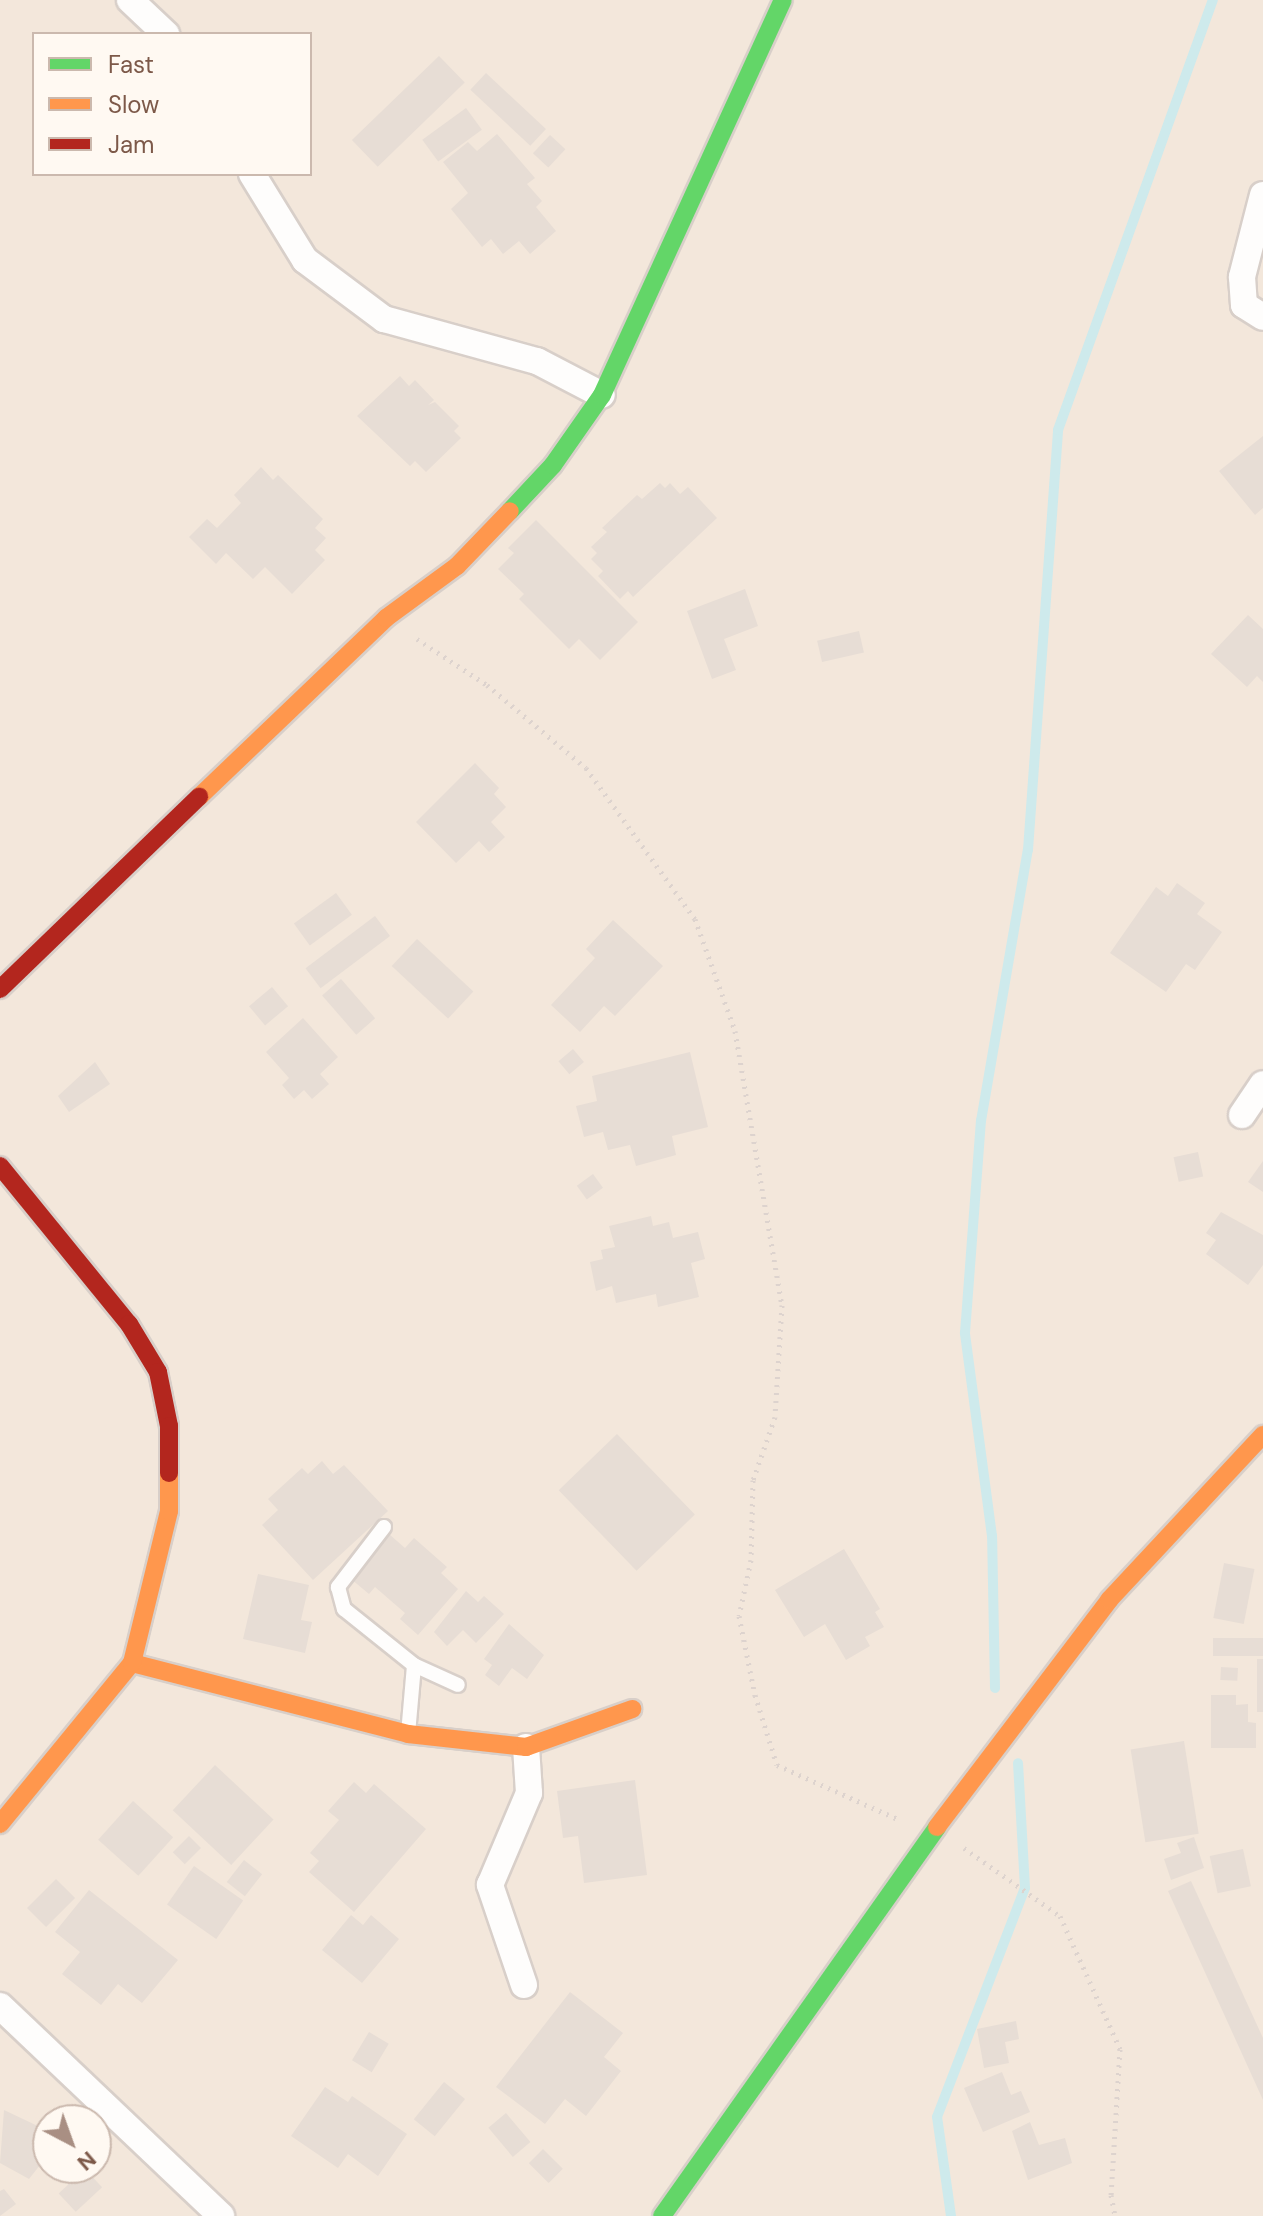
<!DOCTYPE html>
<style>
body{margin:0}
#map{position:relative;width:1263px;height:2216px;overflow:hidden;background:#faf4ee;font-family:"DM Sans",sans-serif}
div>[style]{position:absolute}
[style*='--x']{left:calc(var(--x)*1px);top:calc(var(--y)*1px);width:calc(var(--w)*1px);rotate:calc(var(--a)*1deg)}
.residential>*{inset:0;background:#f3e7db}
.stream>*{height:10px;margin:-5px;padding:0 5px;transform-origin:5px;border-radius:5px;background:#ceeaec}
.building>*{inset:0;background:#e7ddd5;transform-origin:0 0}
.path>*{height:5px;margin-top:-2.5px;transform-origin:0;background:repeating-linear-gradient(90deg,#ddd3ce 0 2px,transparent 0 8px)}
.roads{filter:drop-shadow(2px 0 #d8cfc9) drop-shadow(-2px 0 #d8cfc9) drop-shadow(0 2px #d8cfc9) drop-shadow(0 -2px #d8cfc9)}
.lane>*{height:14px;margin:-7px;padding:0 7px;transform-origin:7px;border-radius:7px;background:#fefdfc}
.street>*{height:26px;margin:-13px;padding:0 13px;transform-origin:13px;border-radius:13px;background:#fefdfc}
.fast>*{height:18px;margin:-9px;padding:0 9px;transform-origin:9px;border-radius:9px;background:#63d668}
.slow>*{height:18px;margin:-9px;padding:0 9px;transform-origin:9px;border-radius:9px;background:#ff974d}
.jam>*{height:18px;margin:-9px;padding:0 9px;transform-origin:9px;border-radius:9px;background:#b3261e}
span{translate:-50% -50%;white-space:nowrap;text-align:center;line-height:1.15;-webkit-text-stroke:6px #fff9f2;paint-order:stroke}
.legend{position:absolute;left:32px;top:32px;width:280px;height:144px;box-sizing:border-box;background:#fff9f2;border:2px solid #cbb9ae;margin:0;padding:10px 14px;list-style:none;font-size:24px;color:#7d5949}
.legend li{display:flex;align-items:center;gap:16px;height:40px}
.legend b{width:40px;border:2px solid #cbb9ae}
.north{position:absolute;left:32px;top:2104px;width:80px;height:80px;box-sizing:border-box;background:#fff9f2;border:2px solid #cbb9ae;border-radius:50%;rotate:139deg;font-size:22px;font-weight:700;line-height:32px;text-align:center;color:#7d5949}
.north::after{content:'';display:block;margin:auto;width:28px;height:36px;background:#a98f83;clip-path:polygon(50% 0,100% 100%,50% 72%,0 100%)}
</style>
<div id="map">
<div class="residential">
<i style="clip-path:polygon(evenodd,0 0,1263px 0,1263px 2216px,0 2216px,0 0,34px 34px,310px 34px,310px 174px,34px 174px,34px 34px,0 0,48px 2120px,96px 2120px,96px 2168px,48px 2168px,48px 2120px)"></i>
</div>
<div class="stream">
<i style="--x:995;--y:1688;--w:152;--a:-91.1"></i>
<i style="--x:992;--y:1536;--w:205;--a:-97.6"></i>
<i style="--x:965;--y:1333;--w:213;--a:-85.7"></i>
<i style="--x:981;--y:1121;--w:275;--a:-80.2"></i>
<i style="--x:1028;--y:850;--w:421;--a:-85.9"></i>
<i style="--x:1058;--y:430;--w:457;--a:-70.2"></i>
<i style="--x:951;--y:2216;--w:100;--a:-98"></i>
<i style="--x:937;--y:2117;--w:245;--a:-69"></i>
<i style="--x:1025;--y:1888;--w:125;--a:-93.2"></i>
</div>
<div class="building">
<i style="left:439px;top:56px;width:37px;height:121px;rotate:46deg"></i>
<i style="left:486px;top:73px;width:82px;height:23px;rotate:43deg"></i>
<i style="left:466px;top:108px;width:27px;height:54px;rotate:54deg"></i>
<i style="clip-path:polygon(497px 134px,535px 178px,527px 184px,542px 201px,536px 207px,556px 231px,530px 254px,519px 241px,503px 254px,491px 239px,482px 247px,451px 209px,468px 193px,443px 162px,468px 142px,477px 151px)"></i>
<i style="left:550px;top:135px;width:21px;height:25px;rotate:43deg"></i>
<i style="clip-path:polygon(400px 376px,409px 386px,415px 380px,434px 400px,428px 405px,435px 402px,459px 426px,454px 431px,461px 438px,426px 472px,415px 461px,410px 466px,357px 416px)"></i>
<i style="clip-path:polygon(1263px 436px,1263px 508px,1255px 515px,1219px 471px)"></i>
<i style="clip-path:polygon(261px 467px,273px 480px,278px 475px,323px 519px,315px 528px,326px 538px,315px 550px,325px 560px,292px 594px,265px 567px,253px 579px,226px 553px,216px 564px,189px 537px,207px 519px,217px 528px,241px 503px,234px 495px)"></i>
<i style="clip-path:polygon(660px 483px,665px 488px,670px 483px,680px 494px,688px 487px,717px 518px,633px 597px,628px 591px,620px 599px,598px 576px,603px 571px,591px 559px,597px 553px,591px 547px,607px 532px,602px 528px,637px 495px,642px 499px)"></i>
<i style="clip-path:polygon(536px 520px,638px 622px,600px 660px,579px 639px,569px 649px,519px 599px,524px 594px,498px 569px,514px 553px,508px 548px)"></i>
<i style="clip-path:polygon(745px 589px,758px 626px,724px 639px,736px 670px,712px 679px,687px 611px)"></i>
<i style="clip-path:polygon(1248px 615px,1263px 629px,1263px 682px,1257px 676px,1247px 687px,1211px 654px)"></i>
<i style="left:859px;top:631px;width:22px;height:43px;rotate:77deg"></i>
<i style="clip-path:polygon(475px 763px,499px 788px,494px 794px,506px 807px,491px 822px,505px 837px,489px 852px,479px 841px,456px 863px,416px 822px)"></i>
<i style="clip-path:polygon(1177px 883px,1205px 903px,1197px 914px,1222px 932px,1195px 970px,1186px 964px,1166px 992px,1110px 953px,1156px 887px,1168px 896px)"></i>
<i style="left:336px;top:893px;width:27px;height:52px;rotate:54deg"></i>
<i style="left:375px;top:916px;width:25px;height:87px;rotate:53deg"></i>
<i style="clip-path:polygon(613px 920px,663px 966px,615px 1016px,604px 1006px,580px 1032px,551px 1005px,595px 958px,586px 949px)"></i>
<i style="left:417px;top:939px;width:77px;height:37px;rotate:43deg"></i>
<i style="left:341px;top:979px;width:52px;height:25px;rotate:49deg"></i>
<i style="left:272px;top:987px;width:25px;height:30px;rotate:50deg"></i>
<i style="clip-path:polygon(303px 1018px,338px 1057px,320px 1074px,329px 1084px,312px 1099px,304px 1090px,294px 1099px,282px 1085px,289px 1078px,266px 1052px)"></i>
<i style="left:573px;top:1049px;width:17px;height:19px;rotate:50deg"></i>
<i style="clip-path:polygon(690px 1052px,708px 1127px,672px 1136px,676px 1155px,636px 1166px,630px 1145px,608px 1150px,603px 1132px,584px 1137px,576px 1106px,597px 1101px,592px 1076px)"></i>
<i style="clip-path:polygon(95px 1062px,110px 1084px,69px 1112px,58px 1096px)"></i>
<i style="left:1198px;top:1152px;width:25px;height:25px;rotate:78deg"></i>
<i style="clip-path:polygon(1263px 1161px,1263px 1192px,1248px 1182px)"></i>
<i style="left:593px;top:1174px;width:17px;height:20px;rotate:54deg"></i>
<i style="clip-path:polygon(1221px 1212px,1263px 1235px,1263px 1265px,1248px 1285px,1206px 1254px,1216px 1240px,1206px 1233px)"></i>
<i style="clip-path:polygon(651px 1216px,653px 1226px,669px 1222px,673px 1238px,698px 1232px,705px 1259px,691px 1263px,699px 1297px,658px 1307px,656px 1294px,616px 1303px,612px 1286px,596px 1291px,590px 1262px,603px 1259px,601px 1250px,615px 1247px,609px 1226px)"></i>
<i style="left:617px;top:1434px;width:112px;height:81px;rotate:46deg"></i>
<i style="clip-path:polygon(322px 1461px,333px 1474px,344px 1465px,388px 1511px,313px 1580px,262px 1525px,278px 1510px,268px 1499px,302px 1468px,308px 1474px)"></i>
<i style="clip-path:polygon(389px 1534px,405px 1548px,414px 1538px,447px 1567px,441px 1573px,458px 1589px,418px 1635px,400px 1619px,405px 1613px,375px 1587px,369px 1594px,351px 1579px)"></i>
<i style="clip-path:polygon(844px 1549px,880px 1609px,875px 1612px,884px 1627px,865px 1637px,870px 1646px,846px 1660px,825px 1624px,804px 1637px,775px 1590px)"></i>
<i style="left:1224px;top:1563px;width:31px;height:56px;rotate:11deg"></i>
<i style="clip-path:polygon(258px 1574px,309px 1585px,301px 1620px,312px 1622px,305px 1653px,243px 1639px)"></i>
<i style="clip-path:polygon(466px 1591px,478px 1602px,484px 1596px,504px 1614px,476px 1643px,463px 1630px,447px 1646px,434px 1632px)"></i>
<i style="clip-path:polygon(509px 1624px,544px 1655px,527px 1679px,512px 1668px,499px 1686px,485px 1675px,492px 1665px,484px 1659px)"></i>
<i style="left:1213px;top:1638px;width:50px;height:18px"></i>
<i style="left:1257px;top:1659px;width:6px;height:53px"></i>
<i style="left:1221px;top:1667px;width:17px;height:13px;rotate:3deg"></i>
<i style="clip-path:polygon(1211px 1695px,1236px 1695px,1236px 1705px,1248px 1704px,1248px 1722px,1256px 1723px,1256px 1748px,1211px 1748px)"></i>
<i style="left:1184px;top:1741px;width:94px;height:54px;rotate:81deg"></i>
<i style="left:215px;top:1765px;width:80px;height:62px;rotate:43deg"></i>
<i style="clip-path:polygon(635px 1780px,647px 1875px,584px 1883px,578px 1836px,563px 1838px,557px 1791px)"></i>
<i style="clip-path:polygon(354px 1782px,366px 1793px,374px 1784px,426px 1829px,354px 1912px,309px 1872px,319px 1861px,310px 1853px,339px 1820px,328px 1811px)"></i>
<i style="left:133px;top:1801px;width:54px;height:52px;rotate:42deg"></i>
<i style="left:189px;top:1836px;width:17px;height:23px;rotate:45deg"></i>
<i style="clip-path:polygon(1194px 1837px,1204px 1868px,1171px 1880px,1164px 1859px,1181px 1853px,1177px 1843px)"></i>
<i style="left:1243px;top:1849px;width:38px;height:34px;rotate:78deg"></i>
<i style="left:244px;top:1860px;width:23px;height:28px;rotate:38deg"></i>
<i style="left:194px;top:1866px;width:60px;height:47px;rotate:35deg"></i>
<i style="left:56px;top:1879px;width:27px;height:41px;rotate:45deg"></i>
<i style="clip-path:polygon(1191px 1881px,1263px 2038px,1263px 2100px,1168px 1891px)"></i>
<i style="clip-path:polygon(89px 1890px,178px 1960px,142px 2003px,118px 1984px,101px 2005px,62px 1974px,80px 1952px,55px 1932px)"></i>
<i style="clip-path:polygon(351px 1915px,363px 1925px,371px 1915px,399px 1939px,362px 1983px,322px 1950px)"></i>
<i style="clip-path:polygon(570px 1992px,623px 2033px,604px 2057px,621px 2071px,586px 2116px,565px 2099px,545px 2124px,496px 2087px)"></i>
<i style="clip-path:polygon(1016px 2021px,1019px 2039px,1005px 2042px,1009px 2063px,984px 2068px,977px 2029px)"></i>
<i style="left:369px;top:2032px;width:23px;height:33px;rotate:31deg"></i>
<i style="clip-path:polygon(1002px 2072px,1011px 2095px,1021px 2091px,1030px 2112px,983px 2132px,964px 2088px)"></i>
<i style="left:444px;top:2082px;width:27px;height:48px;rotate:39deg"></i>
<i style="clip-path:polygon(325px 2087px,348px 2102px,352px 2096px,407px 2134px,378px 2176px,348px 2154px,338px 2168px,291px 2136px)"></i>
<i style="clip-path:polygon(4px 2110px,42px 2128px,48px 2155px,29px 2179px,0 2163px)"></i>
<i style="left:506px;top:2113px;width:38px;height:23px;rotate:50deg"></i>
<i style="clip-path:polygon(1030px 2122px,1039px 2145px,1065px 2138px,1072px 2163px,1028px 2180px,1012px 2131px)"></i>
<i style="left:543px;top:2149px;width:28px;height:20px;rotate:45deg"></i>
<i style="left:85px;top:2169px;width:25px;height:36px;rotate:47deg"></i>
<i style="clip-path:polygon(4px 2189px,16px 2204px,0 2216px,0 2191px)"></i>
</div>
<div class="path">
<i style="--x:417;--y:639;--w:84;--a:33.3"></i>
<i style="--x:487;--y:685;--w:129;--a:40"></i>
<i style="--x:586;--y:768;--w:186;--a:54.2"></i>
<i style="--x:695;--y:919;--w:119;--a:70.3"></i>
<i style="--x:735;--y:1031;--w:278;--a:80.3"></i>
<i style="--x:782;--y:1305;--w:112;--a:93.6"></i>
<i style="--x:775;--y:1417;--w:67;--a:109.2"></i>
<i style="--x:753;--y:1480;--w:80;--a:91.4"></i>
<i style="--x:751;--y:1560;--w:57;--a:102.1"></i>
<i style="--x:739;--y:1616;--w:81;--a:78.6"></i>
<i style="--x:755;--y:1695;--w:73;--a:72.6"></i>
<i style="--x:777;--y:1765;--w:135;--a:24.1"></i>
<i style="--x:964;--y:1848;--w:118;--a:35.3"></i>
<i style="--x:1060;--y:1916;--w:146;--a:65.7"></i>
<i style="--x:1120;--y:2049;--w:146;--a:93.5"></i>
<i style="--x:1111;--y:2195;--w:21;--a:79"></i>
</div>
<div class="roads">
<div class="lane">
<i style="--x:384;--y:1527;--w:76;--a:127.5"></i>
<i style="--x:338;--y:1587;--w:23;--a:75"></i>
<i style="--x:344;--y:1609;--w:90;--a:38.7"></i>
<i style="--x:414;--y:1665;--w:48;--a:24.4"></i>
<i style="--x:408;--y:1734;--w:69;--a:-85"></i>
</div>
<div class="street">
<i style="--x:130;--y:0;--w:50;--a:43.4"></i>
<i style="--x:252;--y:174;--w:101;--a:58.4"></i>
<i style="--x:305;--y:260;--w:99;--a:36.8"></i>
<i style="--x:384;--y:319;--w:159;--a:15.4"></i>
<i style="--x:537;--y:361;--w:73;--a:27.6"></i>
<i style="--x:1263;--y:195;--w:85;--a:104.4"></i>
<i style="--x:1242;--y:277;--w:28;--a:86"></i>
<i style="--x:1244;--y:305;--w:22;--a:32"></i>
<i style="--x:1242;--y:1115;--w:37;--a:-56"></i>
<i style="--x:524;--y:1985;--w:106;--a:-108.8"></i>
<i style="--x:490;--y:1885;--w:100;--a:-67"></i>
<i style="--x:529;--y:1793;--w:46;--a:-93.7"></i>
<i style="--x:0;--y:2006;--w:305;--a:43.5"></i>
</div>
<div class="fast">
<i style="--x:510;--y:511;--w:63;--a:-46.9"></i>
<i style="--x:553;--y:465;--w:85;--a:-55"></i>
<i style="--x:602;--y:395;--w:434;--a:-65.4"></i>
<i style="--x:662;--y:2216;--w:476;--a:-54.7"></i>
</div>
<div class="slow">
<i style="--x:199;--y:797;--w:259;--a:-43.7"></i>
<i style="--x:386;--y:618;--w:88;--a:-36.2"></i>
<i style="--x:457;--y:566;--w:76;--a:-46.1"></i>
<i style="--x:132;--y:1663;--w:285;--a:14.4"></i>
<i style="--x:408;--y:1734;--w:119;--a:6.3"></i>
<i style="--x:526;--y:1747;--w:113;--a:-19.7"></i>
<i style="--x:0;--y:1824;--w:208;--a:-50.7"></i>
<i style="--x:132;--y:1663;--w:156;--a:-76.3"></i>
<i style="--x:169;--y:1511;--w:38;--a:-90"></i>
<i style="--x:937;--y:1827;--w:285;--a:-52.8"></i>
<i style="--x:1109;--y:1600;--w:226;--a:-47"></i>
</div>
<div class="jam">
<i style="--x:0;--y:989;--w:277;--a:-44"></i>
<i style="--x:0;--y:1166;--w:204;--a:50.8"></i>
<i style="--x:129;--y:1324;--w:56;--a:58.9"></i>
<i style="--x:158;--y:1372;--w:55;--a:78.5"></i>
<i style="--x:169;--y:1426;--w:47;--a:90"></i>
</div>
</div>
<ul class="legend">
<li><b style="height:10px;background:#63d668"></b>Fast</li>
<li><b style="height:10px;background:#ff974d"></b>Slow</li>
<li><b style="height:10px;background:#b3261e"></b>Jam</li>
</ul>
<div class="north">N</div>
</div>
